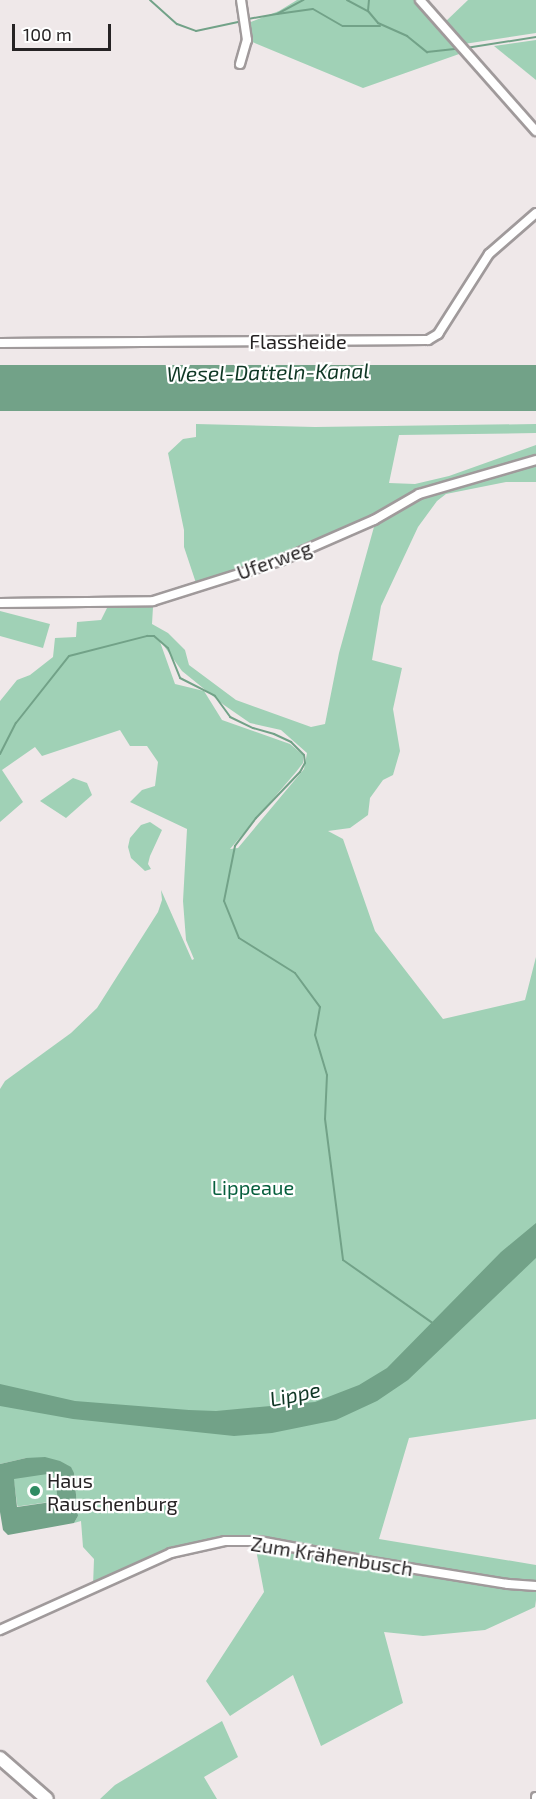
<!DOCTYPE html>
<meta charset="utf-8">
<style>
body{margin:0}
#map{position:relative;width:536px;height:1799px;overflow:hidden;background:#efe8e9;font-family:"Exo 2",sans-serif}
div>[style]{position:absolute}
[style*='--x']{left:calc(var(--x)*1px);top:calc(var(--y)*1px);width:calc(var(--w)*1px);rotate:calc(var(--a)*1deg)}
.green>*{inset:0;background:#a0d1b6;transform-origin:0 0}
.water>*{inset:0;background:#72a288;transform-origin:0 0}
.stream>*{height:2px;margin:-1px;padding:0 1px;transform-origin:1px;border-radius:1px;background:#72a288}
.roads{filter:drop-shadow(2px 0 #a09a9b) drop-shadow(-2px 0 #a09a9b) drop-shadow(0 2px #a09a9b) drop-shadow(0 -2px #a09a9b)}
.minor>*{height:8px;margin:-4px;padding:0 4px;transform-origin:4px;border-radius:4px;background:#fff}
.primary>*{height:12px;margin:-6px;padding:0 6px;transform-origin:6px;border-radius:6px;background:#fff}
.dots>*{width:16px;height:16px;translate:-50% -50%;box-sizing:border-box;border:3px solid #fff;border-radius:50%}
span{translate:-50% -50%;white-space:nowrap;text-align:center;line-height:1.15;-webkit-text-stroke:4.5px #fff;paint-order:stroke}
.street-label{font-size:20px;color:#262324}
.park-label{font-size:20px;color:#065f3d}
.poi-label{font-size:20px;color:#262324}
.left{translate:0 -50%;text-align:left}
.water-label{font-size:21px;color:#0f3725;font-style:italic}
.scale{position:absolute;left:12px;top:24px;width:99px;height:27px;box-sizing:border-box;border:3px solid #262324;border-top:0;padding-left:8px;font-size:18px;line-height:21px;white-space:nowrap;color:#262324;-webkit-text-stroke:4px #fff;paint-order:stroke}
</style>
<div id="map">
<div class="green">
<i style="clip-path:polygon(297px 0,415px 0,462px 53px,363px 88px,250px 41px,248px 23px,279px 11px)"></i>
<i style="clip-path:polygon(468px 0,536px 0,536px 33px,464px 44px,444px 23px)"></i>
<i style="clip-path:polygon(536px 40px,536px 80px,494px 46px)"></i>
<i style="clip-path:polygon(evenodd,196px 424px,315px 427px,536px 424px,536px 433px,399px 435px,389px 483px,415px 484px,449px 476px,536px 445px,536px 482px,506px 482px,446px 494px,437px 501px,418px 527px,381px 606px,372px 660px,402px 668px,393px 709px,400px 751px,393px 775px,383px 780px,370px 798px,368px 815px,350px 828px,328px 831px,343px 839px,375px 931px,443px 1019px,525px 1000px,536px 957px,536px 1419px,409px 1438px,379px 1539px,536px 1565px,536px 1600px,535px 1607px,485px 1630px,423px 1636px,384px 1632px,403px 1703px,321px 1746px,293px 1675px,230px 1716px,206px 1681px,264px 1592px,254px 1539px,191px 1546px,93px 1586px,94px 1559px,83px 1547px,81px 1521px,74px 1523px,78px 1516px,74px 1473px,26px 1458px,0 1464px,0 1089px,5px 1081px,71px 1033px,97px 1008px,158px 912px,162px 900px,161px 890px,192px 960px,194px 959px,186px 940px,183px 901px,187px 829px,130px 802px,142px 790px,155px 786px,158px 762px,147px 746px,130px 746px,120px 730px,42px 756px,35px 747px,2px 770px,23px 802px,0 822px,0 701px,17px 680px,30px 675px,53px 657px,55px 638px,76px 637px,77px 622px,101px 620px,109px 604px,153px 607px,152px 624px,168px 633px,185px 650px,189px 665px,236px 700px,311px 727px,325px 724px,339px 653px,377px 516px,305px 549px,196px 583px,184px 547px,184px 530px,168px 453px,183px 439px,196px 437px,196px 424px,159px 639px,182px 671px,224px 705px,250px 723px,281px 730px,307px 753px,304px 769px,238px 848px,230px 849px,296px 772px,303px 763px,303px 755px,290px 744px,222px 720px,204px 691px,175px 684px,159px 639px)"></i>
<i style="clip-path:polygon(0 611px,50px 624px,43px 648px,0 636px)"></i>
<i style="clip-path:polygon(73px 778px,87px 783px,92px 795px,66px 818px,40px 801px)"></i>
<i style="clip-path:polygon(150px 822px,162px 830px,150px 856px,148px 864px,151px 869px,145px 871px,131px 858px,128px 847px,130px 838px,141px 825px)"></i>
<i style="left:54px;top:1472px;width:29px;height:41px;rotate:82deg"></i>
<i style="clip-path:polygon(222px 1721px,238px 1757px,204px 1777px,217px 1799px,100px 1799px,115px 1785px)"></i>
</div>
<div class="water">
<i style="left:536px;top:365px;width:46px;height:536px;rotate:90deg"></i>
<i style="clip-path:polygon(536px 1223px,536px 1258px,408px 1380px,377px 1401px,336px 1420px,272px 1433px,234px 1436px,73px 1419px,0 1406px,0 1384px,75px 1401px,189px 1410px,216px 1411px,315px 1402px,359px 1385px,387px 1368px,501px 1252px)"></i>
<i style="clip-path:polygon(evenodd,45px 1457px,60px 1461px,71px 1467px,74px 1473px,78px 1516px,74px 1523px,8px 1535px,3px 1530px,0 1512px,0 1464px,26px 1458px,45px 1457px,54px 1473px,58px 1501px,17px 1507px,14px 1479px,54px 1473px)"></i>
</div>
<div class="stream">
<i style="--x:150;--y:0;--w:36;--a:42"></i>
<i style="--x:177;--y:24;--w:20;--a:20"></i>
<i style="--x:196;--y:31;--w:43;--a:-12.1"></i>
<i style="--x:347;--y:0;--w:24;--a:28"></i>
<i style="--x:368;--y:11;--w:16;--a:50"></i>
<i style="--x:378;--y:23;--w:32;--a:24"></i>
<i style="--x:407;--y:36;--w:26;--a:39"></i>
<i style="--x:427;--y:52;--w:30;--a:-6"></i>
<i style="--x:368;--y:11;--w:11;--a:-85"></i>
<i style="--x:277;--y:14;--w:36;--a:-8"></i>
<i style="--x:313;--y:9;--w:34;--a:30"></i>
<i style="--x:343;--y:26;--w:37;--a:0"></i>
<i style="--x:248;--y:19;--w:29;--a:-10"></i>
<i style="--x:277;--y:14;--w:30;--a:-28"></i>
<i style="--x:466;--y:48;--w:71;--a:-8.9"></i>
<i style="--x:0;--y:754;--w:35;--a:-63"></i>
<i style="--x:16;--y:723;--w:85;--a:-51.7"></i>
<i style="--x:69;--y:656;--w:81;--a:-14.4"></i>
<i style="--x:147;--y:636;--w:7;--a:0"></i>
<i style="--x:154;--y:636;--w:18;--a:41"></i>
<i style="--x:168;--y:648;--w:32;--a:68"></i>
<i style="--x:180;--y:678;--w:39;--a:27"></i>
<i style="--x:215;--y:696;--w:26;--a:54"></i>
<i style="--x:230;--y:717;--w:25;--a:26"></i>
<i style="--x:253;--y:728;--w:22;--a:16"></i>
<i style="--x:274;--y:734;--w:19;--a:25"></i>
<i style="--x:291;--y:742;--w:18;--a:45"></i>
<i style="--x:304;--y:755;--w:8;--a:83"></i>
<i style="--x:305;--y:763;--w:10;--a:119"></i>
<i style="--x:300;--y:772;--w:64;--a:133.7"></i>
<i style="--x:256;--y:818;--w:35;--a:127"></i>
<i style="--x:235;--y:846;--w:56;--a:101.3"></i>
<i style="--x:224;--y:901;--w:40;--a:68"></i>
<i style="--x:239;--y:938;--w:66;--a:32"></i>
<i style="--x:295;--y:973;--w:42;--a:53.7"></i>
<i style="--x:320;--y:1007;--w:28;--a:100"></i>
<i style="--x:315;--y:1035;--w:42;--a:73.3"></i>
<i style="--x:327;--y:1075;--w:44;--a:92.6"></i>
<i style="--x:325;--y:1119;--w:142;--a:82.7"></i>
<i style="--x:343;--y:1260;--w:111;--a:35.1"></i>
</div>
<div class="roads">
<div class="minor">
<i style="--x:420;--y:0;--w:175;--a:48.5"></i>
<i style="--x:240;--y:64;--w:25;--a:-74"></i>
<i style="--x:247;--y:40;--w:40;--a:-98.5"></i>
<i style="--x:0;--y:343;--w:428;--a:-0.4"></i>
<i style="--x:428;--y:340;--w:12;--a:-31"></i>
<i style="--x:438;--y:334;--w:95;--a:-57.5"></i>
<i style="--x:489;--y:254;--w:62;--a:-41.1"></i>
<i style="--x:0;--y:603;--w:153;--a:-0.7"></i>
<i style="--x:153;--y:601;--w:133;--a:-17.5"></i>
<i style="--x:280;--y:561;--w:103;--a:-23.6"></i>
<i style="--x:374;--y:520;--w:52;--a:-30"></i>
<i style="--x:419;--y:494;--w:122;--a:-16.2"></i>
<i style="--x:0;--y:1630;--w:188;--a:-24.2"></i>
<i style="--x:171;--y:1553;--w:55;--a:-12.5"></i>
<i style="--x:225;--y:1541;--w:34;--a:0"></i>
<i style="--x:259;--y:1541;--w:115;--a:10.5"></i>
<i style="--x:372;--y:1562;--w:138;--a:9.2"></i>
<i style="--x:508;--y:1584;--w:28;--a:4"></i>
<i style="--x:536;--y:1799;--w:2;--a:-90"></i>
</div>
<div class="primary">
<i style="--x:0;--y:1758;--w:62;--a:41.1"></i>
</div>
</div>
<div class="dots">
<i style="left:35px;top:1491px;background:#2f8b62"></i>
</div>
<div class="street-label">
<span style="left:298px;top:341px">Flassheide</span>
<span style="left:274px;top:560px;rotate:-20deg">Uferweg</span>
<span style="left:332px;top:1556px;rotate:9deg">Zum Krähenbusch</span>
</div>
<div class="park-label">
<span style="left:253px;top:1187px">Lippeaue</span>
</div>
<div class="poi-label">
<span class="left" style="left:47px;top:1492px">Haus<br>Rauschenburg</span>
</div>
<div class="water-label">
<span style="left:268px;top:372px;rotate:-1deg">Wesel-Datteln-Kanal</span>
<span style="left:295px;top:1394px;rotate:-12deg">Lippe</span>
</div>
<div class="scale">100 m</div>
</div>
